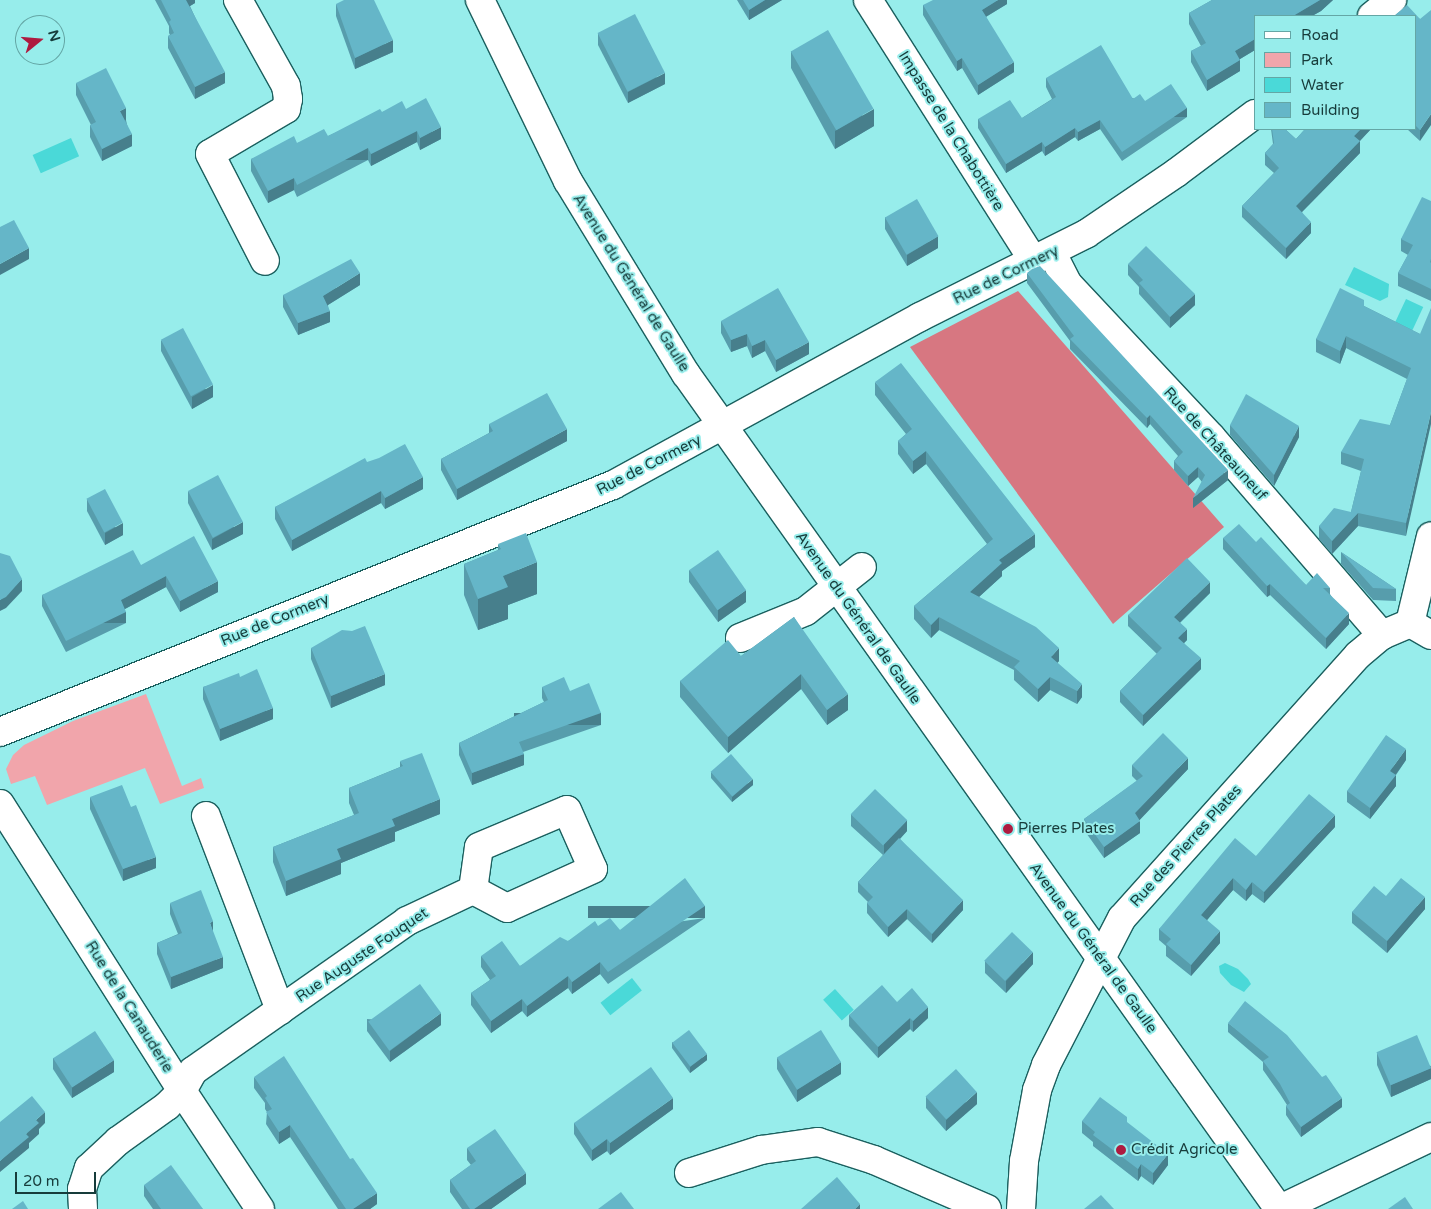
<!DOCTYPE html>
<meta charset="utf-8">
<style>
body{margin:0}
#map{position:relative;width:1431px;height:1209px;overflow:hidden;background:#97edeb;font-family:"Varela Round",sans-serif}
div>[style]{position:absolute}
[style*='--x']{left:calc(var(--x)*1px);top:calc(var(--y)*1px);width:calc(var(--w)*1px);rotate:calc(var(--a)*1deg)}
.green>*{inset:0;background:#f1a5ab}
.forest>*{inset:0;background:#d77781}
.water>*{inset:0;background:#4ad9d8;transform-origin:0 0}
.roads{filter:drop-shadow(1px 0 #1b605f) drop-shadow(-1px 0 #1b605f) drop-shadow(0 1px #1b605f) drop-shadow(0 -1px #1b605f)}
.minor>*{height:28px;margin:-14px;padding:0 14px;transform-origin:14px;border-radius:14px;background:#fff}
.major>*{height:28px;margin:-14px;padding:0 14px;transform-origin:14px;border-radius:14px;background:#fff}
.wall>*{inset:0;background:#579dac}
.shaded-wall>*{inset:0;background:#477f8c;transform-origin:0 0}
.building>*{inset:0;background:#65b6c8;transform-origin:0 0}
.dots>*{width:14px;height:14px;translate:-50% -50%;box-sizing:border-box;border:2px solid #97edeb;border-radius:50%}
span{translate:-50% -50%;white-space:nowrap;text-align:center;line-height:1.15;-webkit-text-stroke:4px #97edeb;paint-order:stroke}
.street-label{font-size:15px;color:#173c3b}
.poi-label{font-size:15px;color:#173c3b}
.left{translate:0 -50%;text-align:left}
.legend{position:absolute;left:1254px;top:15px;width:162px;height:115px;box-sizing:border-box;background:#97edeb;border:1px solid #64a6a5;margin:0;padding:6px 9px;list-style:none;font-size:15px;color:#173c3b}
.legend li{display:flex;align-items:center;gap:10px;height:25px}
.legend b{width:25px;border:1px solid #64a6a5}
.north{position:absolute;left:15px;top:15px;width:50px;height:50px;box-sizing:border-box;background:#97edeb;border:1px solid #64a6a5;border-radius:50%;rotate:73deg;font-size:14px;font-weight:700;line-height:20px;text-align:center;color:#173c3b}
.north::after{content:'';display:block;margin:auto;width:18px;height:22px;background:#ae1b40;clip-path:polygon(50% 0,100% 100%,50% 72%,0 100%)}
.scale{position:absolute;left:15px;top:1172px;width:81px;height:22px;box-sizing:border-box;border:2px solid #173c3b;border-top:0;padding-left:6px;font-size:15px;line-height:18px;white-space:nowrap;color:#173c3b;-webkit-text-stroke:4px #97edeb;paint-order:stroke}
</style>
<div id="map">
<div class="green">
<i style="clip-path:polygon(146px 694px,182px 786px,201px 778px,204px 788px,160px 804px,145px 768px,47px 805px,35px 776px,11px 784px,6px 769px,13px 755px,24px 745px,73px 721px)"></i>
</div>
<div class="forest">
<i style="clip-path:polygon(1018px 291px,1224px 527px,1113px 624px,910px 347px)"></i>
</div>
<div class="water">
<i style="left:71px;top:138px;width:20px;height:42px;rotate:66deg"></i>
<i style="clip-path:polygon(1354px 267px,1389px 284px,1388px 297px,1380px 301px,1345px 285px)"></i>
<i style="left:1406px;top:299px;width:19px;height:37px;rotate:25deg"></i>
<i style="clip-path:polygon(1225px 963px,1238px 969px,1248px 979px,1251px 984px,1244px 992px,1231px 985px,1220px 973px,1219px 966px)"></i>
<i style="left:632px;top:978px;width:16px;height:40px;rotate:52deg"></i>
<i style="left:835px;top:989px;width:28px;height:16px;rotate:48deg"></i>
</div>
<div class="roads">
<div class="minor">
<i style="--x:238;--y:0;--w:98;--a:60.8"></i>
<i style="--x:286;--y:86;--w:13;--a:81"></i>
<i style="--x:288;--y:99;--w:10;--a:101"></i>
<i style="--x:286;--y:109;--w:88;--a:149.4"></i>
<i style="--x:210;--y:154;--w:120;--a:62.8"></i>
<i style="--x:480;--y:0;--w:201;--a:64.1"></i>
<i style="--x:568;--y:181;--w:226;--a:58.6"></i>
<i style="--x:686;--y:374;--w:1024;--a:54.62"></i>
<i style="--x:868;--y:0;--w:310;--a:57.6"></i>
<i style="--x:1052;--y:253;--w:34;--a:63"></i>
<i style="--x:1067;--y:283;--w:211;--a:46.9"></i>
<i style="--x:1211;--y:437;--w:262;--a:49.2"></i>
<i style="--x:1410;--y:623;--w:24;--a:30"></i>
<i style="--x:740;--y:638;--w:71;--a:-22.2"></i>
<i style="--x:806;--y:611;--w:71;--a:-38.2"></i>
<i style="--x:0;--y:804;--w:340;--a:57.6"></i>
<i style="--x:182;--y:1091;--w:141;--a:56.5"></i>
<i style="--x:567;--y:810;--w:64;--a:66.2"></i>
<i style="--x:593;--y:869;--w:94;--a:155.6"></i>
<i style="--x:507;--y:908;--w:38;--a:-152"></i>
<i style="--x:473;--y:890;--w:43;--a:-82.1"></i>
<i style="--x:479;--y:847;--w:95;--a:-22.8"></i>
<i style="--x:206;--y:816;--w:208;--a:69.1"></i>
<i style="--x:689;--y:1173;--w:76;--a:-17.7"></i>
<i style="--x:761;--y:1150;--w:58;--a:-8"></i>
<i style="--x:818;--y:1142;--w:59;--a:17.8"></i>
<i style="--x:874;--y:1160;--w:123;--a:23.4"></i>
<i style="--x:83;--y:1209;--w:20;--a:-93"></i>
<i style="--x:82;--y:1189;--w:22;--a:-72"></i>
<i style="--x:89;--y:1168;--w:40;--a:-43"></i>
<i style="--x:118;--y:1141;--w:60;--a:-35.5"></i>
<i style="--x:167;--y:1106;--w:21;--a:-45"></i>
<i style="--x:182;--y:1091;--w:23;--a:-61"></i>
<i style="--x:193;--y:1071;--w:261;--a:-35"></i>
<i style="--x:407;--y:921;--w:73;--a:-25.2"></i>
<i style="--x:1021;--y:1209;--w:48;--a:-86.4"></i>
<i style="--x:1024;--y:1161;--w:72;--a:-79.6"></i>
<i style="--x:1037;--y:1090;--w:27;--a:-70"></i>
<i style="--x:1046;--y:1065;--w:165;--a:-62.7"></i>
<i style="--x:1122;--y:918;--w:353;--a:-48.1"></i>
<i style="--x:1358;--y:655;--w:31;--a:-40"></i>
<i style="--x:1382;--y:635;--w:30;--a:-23"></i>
<i style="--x:1410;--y:623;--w:89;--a:-76.4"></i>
<i style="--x:1280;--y:1209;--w:167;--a:-25.5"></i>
</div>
<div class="major">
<i style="--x:1372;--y:16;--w:26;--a:-39"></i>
<i style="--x:0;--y:732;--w:661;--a:-21.95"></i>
<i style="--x:613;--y:485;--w:350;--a:-28.7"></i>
<i style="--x:920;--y:317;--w:186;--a:-26.6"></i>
<i style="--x:1086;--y:234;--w:109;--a:-34.1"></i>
<i style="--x:1176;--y:173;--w:99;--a:-36.8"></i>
</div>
</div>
<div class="wall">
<i style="clip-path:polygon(155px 0,195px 0,195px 3px,190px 6px,225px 83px,195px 99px,168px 48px,168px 36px,170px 35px,169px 33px,169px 26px)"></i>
<i style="clip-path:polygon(737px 0,782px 0,749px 20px)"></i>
<i style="clip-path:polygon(1007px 0,1007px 4px,986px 17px,1014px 72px,978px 95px,962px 68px,957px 71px,923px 15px,923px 5px)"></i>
<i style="clip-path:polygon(1212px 0,1333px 0,1321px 11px,1312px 16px,1255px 16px,1255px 50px,1240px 59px,1240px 71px,1207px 91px,1191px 62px,1191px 51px,1201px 46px,1189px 24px,1189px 13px)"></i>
<i style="clip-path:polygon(336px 4px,393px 52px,355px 69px,336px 16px)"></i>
<i style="clip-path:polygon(1415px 16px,1420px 19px,1420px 141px,1407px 129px,1415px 129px)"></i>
<i style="clip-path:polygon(598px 33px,665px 84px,628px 103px,598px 45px)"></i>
<i style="clip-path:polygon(791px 51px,874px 126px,835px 149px,791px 68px)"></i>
<i style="clip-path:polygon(1046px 78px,1145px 101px,1187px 117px,1122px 161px,1100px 129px,1078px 141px,1075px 137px,1045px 156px,1042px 151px,1006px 173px,978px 128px,978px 119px,1022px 118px,1052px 99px,1046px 87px)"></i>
<i style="clip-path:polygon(76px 83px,126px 120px,132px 146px,102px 161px,90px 137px,90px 125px,91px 125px,76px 95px)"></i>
<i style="clip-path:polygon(406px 109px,441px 139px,420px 150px,417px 142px,371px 166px,368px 160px,297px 197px,294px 190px,268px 203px,251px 171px,251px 159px,297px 143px,328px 136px,382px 112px)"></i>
<i style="clip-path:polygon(1271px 129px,1285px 129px,1296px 139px,1305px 129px,1371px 129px,1360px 141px,1360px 153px,1302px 212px,1311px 233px,1286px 259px,1242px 217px,1242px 206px,1274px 173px,1265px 165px,1265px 153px,1273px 144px)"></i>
<i style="clip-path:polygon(1431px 201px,1431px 301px,1398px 286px,1398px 273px,1408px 255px,1401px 251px,1401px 239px)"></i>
<i style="clip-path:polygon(885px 217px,938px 248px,907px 266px,885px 229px)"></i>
<i style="clip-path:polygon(1128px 264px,1195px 305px,1170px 328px,1139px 294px,1139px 287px,1128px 275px)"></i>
<i style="clip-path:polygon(1027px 273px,1228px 480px,1193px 508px,1202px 482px,1198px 477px,1188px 486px,1174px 470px,1174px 461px,1178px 456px,1150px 424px,1147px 428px,1070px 349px,1070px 341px,1027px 283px)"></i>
<i style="clip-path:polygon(360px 285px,328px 305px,330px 322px,298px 335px,283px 307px,283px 295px)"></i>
<i style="clip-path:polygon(1364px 306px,1420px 334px,1406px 536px,1358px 526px,1332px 554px,1319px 539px,1319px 526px,1351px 512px,1361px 471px,1341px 464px,1341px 452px,1390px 425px,1407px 379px,1346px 348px,1340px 364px,1316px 352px,1316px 339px)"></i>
<i style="clip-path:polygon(721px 321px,809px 354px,776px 372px,765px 351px,752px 358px,747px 346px,731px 352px,721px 333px)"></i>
<i style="clip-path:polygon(161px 340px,213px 397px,192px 409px,161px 351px)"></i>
<i style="clip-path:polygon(875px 382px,1035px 547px,1002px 571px,1002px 576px,979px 597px,1059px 661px,1057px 663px,1082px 697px,1077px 704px,1050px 690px,1038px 702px,1014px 680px,1014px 670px,939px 630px,931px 638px,914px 619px,914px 606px,987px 544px,926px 464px,913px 474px,898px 454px,898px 441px,906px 434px,875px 395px)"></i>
<i style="clip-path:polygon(489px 424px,567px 441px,457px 500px,441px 470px,441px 459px,489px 433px)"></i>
<i style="clip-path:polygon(1230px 425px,1299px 437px,1274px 486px,1230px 435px)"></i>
<i style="clip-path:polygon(367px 462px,423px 489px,385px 509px,381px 503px,292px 551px,275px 519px,275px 507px)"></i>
<i style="clip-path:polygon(188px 491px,243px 534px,212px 550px,188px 503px)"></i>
<i style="clip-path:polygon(87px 499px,123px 535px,105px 545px,87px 511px)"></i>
<i style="clip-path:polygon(1223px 538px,1256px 542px,1306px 585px,1330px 588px,1330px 594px,1349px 624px,1326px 649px,1270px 595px,1267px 597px,1223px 549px)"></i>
<i style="clip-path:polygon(498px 544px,537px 594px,508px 605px,508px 619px,478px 630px,464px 595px,464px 564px,498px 550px)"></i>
<i style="clip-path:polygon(1341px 552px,1396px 589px,1396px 601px,1373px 600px,1341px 564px)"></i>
<i style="clip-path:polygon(141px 565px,218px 592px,180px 612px,166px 587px,125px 609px,126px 623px,66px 652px,42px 606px,42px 595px)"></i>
<i style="clip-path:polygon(689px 570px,746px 602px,718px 622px,689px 582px)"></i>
<i style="clip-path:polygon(1210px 593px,1180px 623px,1187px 640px,1184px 643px,1201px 669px,1143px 726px,1120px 702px,1120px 691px,1157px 654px,1128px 626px,1128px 615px)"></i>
<i style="clip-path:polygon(794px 617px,848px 710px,827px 725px,801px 689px,728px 753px,680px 697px,680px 681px,741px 656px)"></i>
<i style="clip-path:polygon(311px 648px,385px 685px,331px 708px,311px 659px)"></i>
<i style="clip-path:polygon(240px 677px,273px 719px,220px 741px,203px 699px,203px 687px)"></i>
<i style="clip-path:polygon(542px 687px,570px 691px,601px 725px,523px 752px,524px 765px,472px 785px,459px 755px,459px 743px,544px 702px,542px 698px)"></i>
<i style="clip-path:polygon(1406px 760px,1396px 775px,1396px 786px,1370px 819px,1347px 802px,1347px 791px)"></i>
<i style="clip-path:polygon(400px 761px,440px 814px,395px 832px,395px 841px,341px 863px,341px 874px,286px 896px,273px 862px,273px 847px,354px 815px,349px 803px,349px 788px,400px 767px)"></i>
<i style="clip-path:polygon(1132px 765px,1188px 769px,1139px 820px,1140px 833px,1104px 858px,1084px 830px,1084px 819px,1137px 781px,1132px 776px)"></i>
<i style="clip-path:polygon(711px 772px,753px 785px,732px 802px,711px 778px)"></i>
<i style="clip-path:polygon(90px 797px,156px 868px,123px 881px,90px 809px)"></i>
<i style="clip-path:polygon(851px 814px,907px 831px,900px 839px,963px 910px,932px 943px,907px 919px,888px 937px,867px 913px,867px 903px,868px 902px,858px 892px,858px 882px,883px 855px,851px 826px)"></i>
<i style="clip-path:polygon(1335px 827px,1264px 903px,1252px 894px,1246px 901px,1233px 890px,1207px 920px,1220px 943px,1191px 976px,1166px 956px,1166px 946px,1159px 940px,1159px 929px,1256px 856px)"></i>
<i style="clip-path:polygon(1386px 896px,1425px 909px,1387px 953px,1352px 923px,1352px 912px)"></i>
<i style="clip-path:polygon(170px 903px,223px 968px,171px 989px,157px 954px,157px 943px,178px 934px,170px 914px)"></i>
<i style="clip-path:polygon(705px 918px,608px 984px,600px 974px,572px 994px,568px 988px,527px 1017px,522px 1011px,491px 1033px,471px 1005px,471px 993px,490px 980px,481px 967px,481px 956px,520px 966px,568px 941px,598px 926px,620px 930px)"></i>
<i style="clip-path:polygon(985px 961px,1033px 964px,1006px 993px,985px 973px)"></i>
<i style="clip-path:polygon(897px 1002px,928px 1018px,913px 1032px,910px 1029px,878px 1058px,849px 1026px,849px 1015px)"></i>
<i style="clip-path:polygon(367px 1019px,441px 1025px,390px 1062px,367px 1031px)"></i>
<i style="clip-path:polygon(1228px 1023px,1342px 1107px,1301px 1137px,1286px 1115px,1286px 1106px,1287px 1105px,1280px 1094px,1263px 1070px,1263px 1062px,1228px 1032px)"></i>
<i style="clip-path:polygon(672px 1042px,707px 1060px,690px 1073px,672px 1048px)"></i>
<i style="clip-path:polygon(1377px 1053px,1431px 1066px,1431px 1079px,1391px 1097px,1377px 1065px)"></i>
<i style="clip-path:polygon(53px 1058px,114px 1072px,72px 1098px,53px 1069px)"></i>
<i style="clip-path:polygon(777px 1058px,841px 1074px,797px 1102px,777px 1069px)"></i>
<i style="clip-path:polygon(254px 1077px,377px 1204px,370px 1209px,338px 1209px,290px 1137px,279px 1144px,266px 1124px,267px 1112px,265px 1109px,265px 1103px,254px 1088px)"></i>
<i style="clip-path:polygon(926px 1097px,977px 1104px,946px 1131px,926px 1108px)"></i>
<i style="clip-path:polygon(673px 1109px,610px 1155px,607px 1151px,592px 1161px,574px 1134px,574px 1123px)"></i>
<i style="clip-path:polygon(1082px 1121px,1127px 1123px,1168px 1165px,1153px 1185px,1141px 1176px,1138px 1181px,1093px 1146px,1093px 1142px,1082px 1133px)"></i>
<i style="clip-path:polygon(467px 1148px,526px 1184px,491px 1209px,462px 1209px,450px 1192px,450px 1180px,471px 1165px,467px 1160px)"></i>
<i style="clip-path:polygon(144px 1185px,203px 1209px,153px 1209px,144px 1196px)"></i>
</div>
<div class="shaded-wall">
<i style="clip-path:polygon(185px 0,195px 0,195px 3px,185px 9px)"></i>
<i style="clip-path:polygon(765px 0,782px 0,749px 20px,749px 10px)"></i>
<i style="clip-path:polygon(998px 0,1007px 0,1007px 4px,982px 19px,982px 10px)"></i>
<i style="clip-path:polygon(1320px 0,1333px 0,1321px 11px,1312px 16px,1293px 16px)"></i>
<i style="clip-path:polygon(1255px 39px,1255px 50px,1235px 62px,1235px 51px)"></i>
<i style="clip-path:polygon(393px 40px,393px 52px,355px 69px,355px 58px)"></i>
<i style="clip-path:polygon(962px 58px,962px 68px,957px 71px,957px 61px)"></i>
<i style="clip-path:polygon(1240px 60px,1240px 71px,1207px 91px,1207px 80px)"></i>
<i style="clip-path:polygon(1014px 62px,1014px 72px,978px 95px,978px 85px)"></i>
<i style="clip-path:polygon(225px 72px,225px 83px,195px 99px,195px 87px)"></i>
<i style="clip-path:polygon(665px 73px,665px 84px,628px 103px,628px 92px)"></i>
<i style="clip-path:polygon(126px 108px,126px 120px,120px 123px,120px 111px)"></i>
<i style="left:1187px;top:108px;width:9px;height:78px;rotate:90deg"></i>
<i style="clip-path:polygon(874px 109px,874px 126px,835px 149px,835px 131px)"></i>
<i style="clip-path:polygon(1431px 114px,1431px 125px,1420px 141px,1420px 130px)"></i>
<i style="clip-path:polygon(1100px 120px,1100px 129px,1078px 141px,1078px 132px)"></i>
<i style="clip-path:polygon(441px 127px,441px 139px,420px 150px,420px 138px)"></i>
<i style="clip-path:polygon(1075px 128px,1075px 137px,1045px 156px,1045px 147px)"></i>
<i style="clip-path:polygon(1361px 129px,1371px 129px,1354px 147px,1354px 136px)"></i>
<i style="clip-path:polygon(417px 131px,417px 142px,371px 166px,371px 154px)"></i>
<i style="clip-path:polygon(132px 134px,132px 146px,102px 161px,102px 149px)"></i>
<i style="clip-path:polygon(1360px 141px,1360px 153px,1296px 218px,1296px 206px)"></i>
<i style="clip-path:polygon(1042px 142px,1042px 151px,1006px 173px,1006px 164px)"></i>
<i style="left:368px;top:148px;width:12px;height:80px;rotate:90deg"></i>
<i style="clip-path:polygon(294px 178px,294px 190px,268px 203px,268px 191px)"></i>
<i style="clip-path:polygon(1311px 222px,1311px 233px,1286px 259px,1286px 248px)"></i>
<i style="clip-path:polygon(938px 236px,938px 248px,907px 266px,907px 255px)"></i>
<i style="clip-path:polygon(29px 248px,29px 259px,0 275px,0 264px)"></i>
<i style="clip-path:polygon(360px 273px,360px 285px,323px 308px,323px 296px)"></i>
<i style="clip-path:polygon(1195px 294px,1195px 305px,1170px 328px,1170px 317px)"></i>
<i style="clip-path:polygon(330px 311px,330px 322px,298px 335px,298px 323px)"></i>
<i style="clip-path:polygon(747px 334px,747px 346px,731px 352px,731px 340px)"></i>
<i style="clip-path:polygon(1346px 336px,1346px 348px,1340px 364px,1340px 351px)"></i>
<i style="clip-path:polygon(765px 340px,765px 351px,752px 358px,752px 346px)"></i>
<i style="clip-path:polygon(809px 342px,809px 354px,776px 372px,776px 360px)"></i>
<i style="clip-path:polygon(213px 385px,213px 397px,192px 409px,192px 397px)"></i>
<i style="clip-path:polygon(1431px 412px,1431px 424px,1406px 536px,1406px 523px)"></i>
<i style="clip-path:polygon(1150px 415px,1150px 424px,1147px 428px,1147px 418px)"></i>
<i style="clip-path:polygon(1299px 426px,1299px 437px,1274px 486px,1274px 475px)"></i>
<i style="clip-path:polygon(567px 429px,567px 441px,457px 500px,457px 489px)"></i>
<i style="clip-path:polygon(926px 451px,926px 464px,913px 474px,913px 461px)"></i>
<i style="clip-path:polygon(1198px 467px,1198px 477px,1188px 486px,1188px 476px)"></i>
<i style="clip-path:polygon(1228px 470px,1228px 480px,1193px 508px,1193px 498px)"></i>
<i style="clip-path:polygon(423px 477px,423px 489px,385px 509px,385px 498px)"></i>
<i style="clip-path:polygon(381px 491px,381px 503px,292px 551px,292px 540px)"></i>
<i style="clip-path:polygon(1358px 513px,1358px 526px,1332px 554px,1332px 541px)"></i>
<i style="clip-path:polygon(243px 522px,243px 534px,212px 550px,212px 539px)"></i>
<i style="clip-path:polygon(123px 523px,123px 535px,105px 545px,105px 533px)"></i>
<i style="clip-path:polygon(1035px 534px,1035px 547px,1002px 571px,1002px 576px,970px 605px,970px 592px,999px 560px)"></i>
<i style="clip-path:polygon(537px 562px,537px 594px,508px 605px,508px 619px,478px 630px,478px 599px,503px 576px)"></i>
<i style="clip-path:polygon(166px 576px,166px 587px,121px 611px,121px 600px)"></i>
<i style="clip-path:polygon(22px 579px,22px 591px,6px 608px,0 611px,0 600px)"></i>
<i style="clip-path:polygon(218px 581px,218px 592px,180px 612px,180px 601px)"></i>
<i style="clip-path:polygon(1210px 582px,1210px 593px,1174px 628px,1174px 617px)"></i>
<i style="clip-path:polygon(1270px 584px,1270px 595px,1267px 597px,1267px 586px)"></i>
<i style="clip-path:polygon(746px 590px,746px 602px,718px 622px,718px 610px)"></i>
<i style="left:126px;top:612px;width:11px;height:67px;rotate:90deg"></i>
<i style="clip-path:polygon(1349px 613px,1349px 624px,1326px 649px,1326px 638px)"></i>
<i style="clip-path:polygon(939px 617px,939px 630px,931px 638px,931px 625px)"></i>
<i style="clip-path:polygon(1187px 629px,1187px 640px,1178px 649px,1178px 638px)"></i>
<i style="clip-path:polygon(1059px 648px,1059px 661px,1051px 670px,1051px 657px)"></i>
<i style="clip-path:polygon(1201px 658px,1201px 669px,1143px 726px,1143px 715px)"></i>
<i style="clip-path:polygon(385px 674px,385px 685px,331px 708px,331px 696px)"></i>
<i style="clip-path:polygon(801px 674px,801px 689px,728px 753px,728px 737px)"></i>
<i style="clip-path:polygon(1050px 677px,1050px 690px,1038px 702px,1038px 689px)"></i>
<i style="clip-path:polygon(1082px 684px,1082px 697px,1077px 704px,1077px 691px)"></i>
<i style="clip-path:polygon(848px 694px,848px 710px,827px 725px,827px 710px)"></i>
<i style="clip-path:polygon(273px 708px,273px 719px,220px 741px,220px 729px)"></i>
<i style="left:601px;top:713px;width:12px;height:87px;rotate:90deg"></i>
<i style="clip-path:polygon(1406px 749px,1406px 760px,1391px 781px,1396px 775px,1396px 786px,1370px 819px,1370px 808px,1390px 771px)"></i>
<i style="clip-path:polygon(524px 754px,524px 765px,472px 785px,472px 773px)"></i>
<i style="clip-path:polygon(1188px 758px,1188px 769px,1135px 825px,1135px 813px)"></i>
<i style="clip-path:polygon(753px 779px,753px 785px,732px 802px,732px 797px)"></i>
<i style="clip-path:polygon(440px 799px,440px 814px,395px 832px,395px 841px,341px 863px,341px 874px,286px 896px,286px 881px,337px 849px,392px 819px)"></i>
<i style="clip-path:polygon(1335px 815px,1335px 827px,1264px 903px,1264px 892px)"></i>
<i style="clip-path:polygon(907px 820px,907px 831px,884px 856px,884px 844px)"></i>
<i style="clip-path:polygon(1140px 821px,1140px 833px,1104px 858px,1104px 847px)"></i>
<i style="clip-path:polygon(156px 857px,156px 868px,123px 881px,123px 869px)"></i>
<i style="clip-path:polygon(1233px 878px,1233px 890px,1201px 927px,1201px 915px)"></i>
<i style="clip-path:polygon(1252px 882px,1252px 894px,1246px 901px,1246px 890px)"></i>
<i style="clip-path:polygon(1425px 897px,1425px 909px,1387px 953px,1387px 941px)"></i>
<i style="clip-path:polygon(963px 900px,963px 910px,932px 943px,932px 934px)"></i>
<i style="left:705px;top:906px;width:12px;height:117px;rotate:90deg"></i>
<i style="clip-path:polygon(907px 909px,907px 919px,888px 937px,888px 927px)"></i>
<i style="clip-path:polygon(213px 921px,213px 933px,210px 923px)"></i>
<i style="clip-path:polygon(1220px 931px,1220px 943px,1191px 976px,1191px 965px)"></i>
<i style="clip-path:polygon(1033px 952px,1033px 964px,1006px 993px,1006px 981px)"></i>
<i style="clip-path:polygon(223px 957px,223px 968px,171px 989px,171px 977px)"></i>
<i style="clip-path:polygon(600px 962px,600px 974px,572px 994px,572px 982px)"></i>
<i style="clip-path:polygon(568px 976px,568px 988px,527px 1017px,527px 1006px)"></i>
<i style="clip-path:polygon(522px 999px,522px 1011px,491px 1033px,491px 1021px)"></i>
<i style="clip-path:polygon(928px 1007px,928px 1018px,913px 1032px,913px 1021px)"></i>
<i style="clip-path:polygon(441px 1013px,441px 1025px,390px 1062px,390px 1051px)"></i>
<i style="clip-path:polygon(910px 1018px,910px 1029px,878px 1058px,878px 1047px)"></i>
<i style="clip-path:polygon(707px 1054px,707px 1060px,690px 1073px,690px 1067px)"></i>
<i style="clip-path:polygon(114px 1060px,114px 1072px,72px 1098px,72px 1087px)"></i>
<i style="clip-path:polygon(841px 1062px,841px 1074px,797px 1102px,797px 1090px)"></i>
<i style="clip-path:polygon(1431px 1068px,1431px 1079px,1391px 1097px,1391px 1085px)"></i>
<i style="clip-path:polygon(977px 1092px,977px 1104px,946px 1131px,946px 1120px)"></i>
<i style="clip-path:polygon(673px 1098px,673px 1109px,610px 1155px,610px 1143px)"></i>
<i style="clip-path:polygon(1342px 1098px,1342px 1107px,1301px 1137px,1301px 1127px)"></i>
<i style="clip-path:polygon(45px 1112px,45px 1123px,39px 1129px,39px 1134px,29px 1143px,29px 1148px,0 1172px,0 1161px,26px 1134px,36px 1120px)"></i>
<i style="clip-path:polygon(290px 1125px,290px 1137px,279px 1144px,279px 1132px)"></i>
<i style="clip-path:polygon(607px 1139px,607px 1151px,592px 1161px,592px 1150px)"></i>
<i style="clip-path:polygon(1168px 1154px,1168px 1165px,1153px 1185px,1153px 1173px)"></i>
<i style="clip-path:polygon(1141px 1164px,1141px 1176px,1138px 1181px,1138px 1169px)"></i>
<i style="clip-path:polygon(526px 1173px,526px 1184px,491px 1209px,474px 1209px)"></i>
<i style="clip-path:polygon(377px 1193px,377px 1204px,370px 1209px,353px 1209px)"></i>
<i style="clip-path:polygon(860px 1204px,860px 1209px,855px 1209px)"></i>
</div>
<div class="building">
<i style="clip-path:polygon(161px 0,186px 0,225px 72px,195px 87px,168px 36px,174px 33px,169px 22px,171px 20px)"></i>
<i style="clip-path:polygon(344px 0,374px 0,393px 40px,355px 58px,336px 4px)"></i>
<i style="clip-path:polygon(743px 0,765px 0,749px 10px)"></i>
<i style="clip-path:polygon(933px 0,998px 0,982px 10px,1014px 62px,978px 85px,962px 58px,957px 61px,923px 5px)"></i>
<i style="clip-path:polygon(1212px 0,1320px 0,1293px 16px,1255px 16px,1255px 39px,1235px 51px,1240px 60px,1207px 80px,1191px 51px,1206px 43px,1189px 13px)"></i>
<i style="clip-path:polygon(1407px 5px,1420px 19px,1431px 10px,1431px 114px,1420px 130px,1415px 125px,1415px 16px,1394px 16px)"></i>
<i style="left:635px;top:14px;width:66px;height:42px;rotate:63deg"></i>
<i style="left:828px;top:30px;width:91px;height:43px;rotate:60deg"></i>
<i style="clip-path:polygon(1101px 45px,1133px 99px,1140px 94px,1145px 101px,1171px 84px,1187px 108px,1122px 152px,1100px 120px,1078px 132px,1075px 128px,1045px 147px,1042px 142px,1006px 164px,978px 119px,1010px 100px,1022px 118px,1056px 97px,1046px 78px)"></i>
<i style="clip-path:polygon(106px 68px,126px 108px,120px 111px,132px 134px,102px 149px,90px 125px,96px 122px,76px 83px)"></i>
<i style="clip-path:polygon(426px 98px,441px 127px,420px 138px,417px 131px,371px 154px,368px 148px,297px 185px,294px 178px,268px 191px,251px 159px,294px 136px,297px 143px,324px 129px,328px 136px,380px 109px,382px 112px,402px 101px,406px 109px)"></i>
<i style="clip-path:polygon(1272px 129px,1285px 129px,1296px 139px,1305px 129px,1361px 129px,1354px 136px,1360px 141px,1296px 206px,1311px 222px,1286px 248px,1242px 206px,1279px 168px,1265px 153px,1274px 143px)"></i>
<i style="clip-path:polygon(1422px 197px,1431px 201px,1431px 259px,1430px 262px,1431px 263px,1431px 289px,1398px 273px,1413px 245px,1401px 239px)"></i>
<i style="left:917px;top:199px;width:43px;height:37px;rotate:60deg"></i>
<i style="clip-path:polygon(14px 220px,29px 248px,0 264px,0 227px)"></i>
<i style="clip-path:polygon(1146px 246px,1195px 294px,1170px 317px,1139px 283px,1143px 280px,1128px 264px)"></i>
<i style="clip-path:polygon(351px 259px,360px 273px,323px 296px,330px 311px,298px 323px,283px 295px)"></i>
<i style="clip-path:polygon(1040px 266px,1228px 470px,1193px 498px,1205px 475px,1198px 467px,1188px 476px,1174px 461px,1183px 452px,1150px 415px,1147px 418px,1070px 339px,1074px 336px,1027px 273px,1032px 269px)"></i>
<i style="clip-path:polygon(778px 288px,809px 342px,776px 360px,765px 340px,752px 346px,747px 334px,731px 340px,721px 321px)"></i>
<i style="clip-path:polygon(1340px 288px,1364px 300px,1364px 306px,1420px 334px,1431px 308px,1431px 412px,1406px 523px,1358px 513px,1332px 541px,1319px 526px,1334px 508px,1351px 512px,1364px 459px,1341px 452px,1360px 419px,1390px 425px,1411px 368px,1346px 336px,1340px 351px,1316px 339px)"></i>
<i style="left:183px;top:328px;width:64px;height:25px;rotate:62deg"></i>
<i style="clip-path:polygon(901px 363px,1035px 534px,999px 560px,1002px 563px,970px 592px,1036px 627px,1059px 648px,1051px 657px,1082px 684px,1077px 691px,1050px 677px,1038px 689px,1014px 667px,1020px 661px,939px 617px,931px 625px,914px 606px,993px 539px,926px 451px,913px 461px,898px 441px,912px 429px,875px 382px)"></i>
<i style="clip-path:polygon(547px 393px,567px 429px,457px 489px,441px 459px,493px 431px,489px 424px)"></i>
<i style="clip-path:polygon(1246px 394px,1299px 426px,1274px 475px,1230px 425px)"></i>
<i style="clip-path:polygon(405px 444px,423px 477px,385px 498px,381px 491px,292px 540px,275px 507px,365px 458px,367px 462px,379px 458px)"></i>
<i style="left:218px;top:475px;width:53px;height:34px;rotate:62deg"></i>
<i style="left:105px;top:489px;width:38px;height:21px;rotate:62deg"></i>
<i style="clip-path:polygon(1239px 524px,1256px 542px,1261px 537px,1306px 585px,1317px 573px,1330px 588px,1323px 588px,1349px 613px,1326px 638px,1270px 584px,1267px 586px,1223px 538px)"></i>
<i style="clip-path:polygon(526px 533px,537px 562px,503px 576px,508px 587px,478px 599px,464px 564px,501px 549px,498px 544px)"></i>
<i style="clip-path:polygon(194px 536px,218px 581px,180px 601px,166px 576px,121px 600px,126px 612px,66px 641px,42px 595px,133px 550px,141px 565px)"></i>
<i style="left:718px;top:550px;width:49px;height:35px;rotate:55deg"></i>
<i style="clip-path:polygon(1341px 552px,1396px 589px,1373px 588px)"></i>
<i style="clip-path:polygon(0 553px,10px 556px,22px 579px,6px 597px,0 600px)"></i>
<i style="clip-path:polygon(1187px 558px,1210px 582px,1174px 617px,1187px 629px,1178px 638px,1201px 658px,1143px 715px,1120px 691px,1162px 648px,1128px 615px)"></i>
<i style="clip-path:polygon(794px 617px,848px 694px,827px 710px,801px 674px,728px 737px,680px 681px,728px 640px,741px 656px)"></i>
<i style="clip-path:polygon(365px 626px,385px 674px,331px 696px,311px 648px,342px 630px,352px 631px)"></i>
<i style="clip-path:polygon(257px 669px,273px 708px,220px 729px,203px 687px,239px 673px,240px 677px)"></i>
<i style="clip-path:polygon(564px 677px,570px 691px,589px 683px,601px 713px,519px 742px,524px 754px,472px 773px,459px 743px,548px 700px,542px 687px)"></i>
<i style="clip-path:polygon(1163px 733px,1188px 758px,1135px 813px,1140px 821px,1104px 847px,1084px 819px,1143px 776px,1132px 765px)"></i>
<i style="clip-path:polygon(1386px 735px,1406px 749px,1390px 771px,1396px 775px,1370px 808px,1347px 791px)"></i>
<i style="clip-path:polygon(422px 753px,440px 799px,392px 819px,395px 826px,337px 849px,341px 859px,286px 881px,273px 847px,359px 813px,349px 788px,403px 766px,400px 761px)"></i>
<i style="left:731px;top:754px;width:33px;height:27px;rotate:49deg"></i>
<i style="clip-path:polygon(122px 785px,131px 807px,136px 805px,156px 857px,123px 869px,90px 797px)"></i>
<i style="left:875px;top:789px;width:45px;height:35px;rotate:44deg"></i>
<i style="clip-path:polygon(1309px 794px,1335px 815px,1264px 892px,1252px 882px,1246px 890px,1233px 878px,1201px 915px,1220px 931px,1191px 965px,1166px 944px,1171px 939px,1159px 929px,1235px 838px,1256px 856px)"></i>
<i style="clip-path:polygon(899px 838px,963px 900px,932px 934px,907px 909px,888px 927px,867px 903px,873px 897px,858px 882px)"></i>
<i style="clip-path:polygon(685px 878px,705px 906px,608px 972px,600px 962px,572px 982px,568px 976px,527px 1006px,522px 999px,491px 1021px,471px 993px,496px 976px,481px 956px,502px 941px,520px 966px,560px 937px,568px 941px,595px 921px,598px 926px,610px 918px,620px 930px)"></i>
<i style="clip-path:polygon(1401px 878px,1425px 897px,1387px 941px,1352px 912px,1374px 886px,1386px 896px)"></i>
<i style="clip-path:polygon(201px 890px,213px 921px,210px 923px,223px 957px,171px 977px,157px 943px,182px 933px,170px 903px)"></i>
<i style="left:1012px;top:932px;width:29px;height:40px;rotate:44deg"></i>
<i style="left:420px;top:984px;width:36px;height:64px;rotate:54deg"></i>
<i style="clip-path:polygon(882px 985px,897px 1002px,912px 988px,928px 1007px,913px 1021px,910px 1018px,878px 1047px,849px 1015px)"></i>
<i style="clip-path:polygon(1245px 1001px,1287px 1035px,1322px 1077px,1326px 1075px,1342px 1098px,1301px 1127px,1286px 1106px,1290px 1103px,1280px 1084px,1263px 1061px,1269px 1057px,1228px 1023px)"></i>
<i style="left:689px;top:1030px;width:30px;height:21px;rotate:53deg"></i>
<i style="left:821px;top:1030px;width:38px;height:52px;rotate:58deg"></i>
<i style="left:95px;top:1031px;width:35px;height:50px;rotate:57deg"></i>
<i style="left:1417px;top:1035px;width:36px;height:44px;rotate:67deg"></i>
<i style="clip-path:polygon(284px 1056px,350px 1159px,353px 1158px,377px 1193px,353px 1209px,346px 1209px,290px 1125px,279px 1132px,266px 1112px,272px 1109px,265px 1098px,267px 1096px,254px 1077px)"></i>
<i style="clip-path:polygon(651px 1067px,673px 1098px,610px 1143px,607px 1139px,592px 1150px,574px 1123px)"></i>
<i style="left:956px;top:1069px;width:31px;height:41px;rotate:48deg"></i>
<i style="clip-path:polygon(32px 1096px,45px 1112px,36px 1120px,39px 1123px,26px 1134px,29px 1137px,0 1161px,0 1122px)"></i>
<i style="clip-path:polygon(1100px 1097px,1127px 1117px,1127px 1122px,1168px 1154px,1153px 1173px,1141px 1164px,1138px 1169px,1093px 1135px,1095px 1132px,1082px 1121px)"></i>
<i style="clip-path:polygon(495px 1129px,526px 1173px,474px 1209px,470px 1209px,450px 1180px,476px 1161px,467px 1148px)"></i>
<i style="clip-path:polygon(171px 1165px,203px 1209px,161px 1209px,144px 1185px)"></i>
<i style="clip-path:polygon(837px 1177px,860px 1204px,855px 1209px,801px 1209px)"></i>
<i style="clip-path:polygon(621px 1192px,634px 1209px,598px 1209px)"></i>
<i style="clip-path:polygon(1101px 1195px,1114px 1209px,1084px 1209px)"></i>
<i style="clip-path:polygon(1405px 1197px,1413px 1209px,1388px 1209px)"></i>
<i style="clip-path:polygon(23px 1201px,28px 1209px,12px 1209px)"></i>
</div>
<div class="dots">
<i style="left:1008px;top:829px;background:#ae1b40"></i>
<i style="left:1121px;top:1150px;background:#ae1b40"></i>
</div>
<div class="street-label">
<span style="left:951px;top:131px;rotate:58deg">Impasse de la Chabottière</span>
<span style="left:1006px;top:275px;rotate:-26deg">Rue de Cormery</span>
<span style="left:631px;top:283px;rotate:58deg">Avenue du Général de Gaulle</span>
<span style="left:1215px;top:444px;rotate:48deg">Rue de Châteauneuf</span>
<span style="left:649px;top:465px;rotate:-27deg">Rue de Cormery</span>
<span style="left:858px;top:618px;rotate:55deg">Avenue du Général de Gaulle</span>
<span style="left:275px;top:620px;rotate:-22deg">Rue de Cormery</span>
<span style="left:1186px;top:846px;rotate:-48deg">Rue des Pierres Plates</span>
<span style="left:1093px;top:948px;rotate:54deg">Avenue du Général de Gaulle</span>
<span style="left:362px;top:955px;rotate:-34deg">Rue Auguste Fouquet</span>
<span style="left:129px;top:1007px;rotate:58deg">Rue de la Canauderie</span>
</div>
<div class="poi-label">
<span class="left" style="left:1018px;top:829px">Pierres Plates</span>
<span class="left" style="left:1131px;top:1150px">Crédit Agricole</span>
</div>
<ul class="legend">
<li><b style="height:6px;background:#fff"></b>Road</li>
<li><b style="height:14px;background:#f1a5ab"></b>Park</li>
<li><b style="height:14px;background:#4ad9d8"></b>Water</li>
<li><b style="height:14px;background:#65b6c8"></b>Building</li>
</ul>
<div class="north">N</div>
<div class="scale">20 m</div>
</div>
